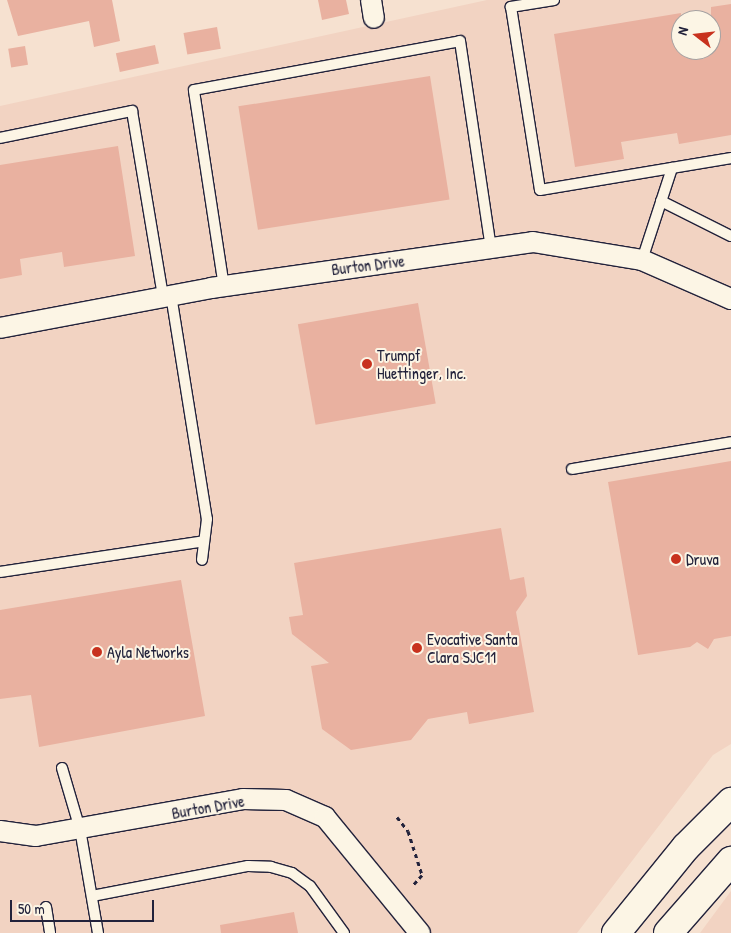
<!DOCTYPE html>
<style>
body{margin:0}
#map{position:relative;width:731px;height:933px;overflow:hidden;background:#f6e1d0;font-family:"Patrick Hand",sans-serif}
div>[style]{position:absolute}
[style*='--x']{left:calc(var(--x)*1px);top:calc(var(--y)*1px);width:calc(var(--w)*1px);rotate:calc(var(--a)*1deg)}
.built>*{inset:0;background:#f2d3c2}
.building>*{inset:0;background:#e9b1a0;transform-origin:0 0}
.path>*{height:3px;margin-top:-1.5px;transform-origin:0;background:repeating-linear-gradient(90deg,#22223b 0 4px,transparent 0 8px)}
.roads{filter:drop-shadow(1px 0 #22223b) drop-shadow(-1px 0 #22223b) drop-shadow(0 1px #22223b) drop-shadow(0 -1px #22223b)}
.lane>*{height:10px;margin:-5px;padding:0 5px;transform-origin:5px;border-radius:5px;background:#fcf5e5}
.street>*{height:20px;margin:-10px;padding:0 10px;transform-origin:10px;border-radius:10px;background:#fcf5e5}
.secondary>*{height:28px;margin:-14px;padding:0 14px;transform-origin:14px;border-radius:14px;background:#fcf5e5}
.dots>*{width:14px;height:14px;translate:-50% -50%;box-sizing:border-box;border:2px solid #fcf5e5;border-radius:50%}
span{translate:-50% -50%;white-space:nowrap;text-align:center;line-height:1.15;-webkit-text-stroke:4px #fcf5e5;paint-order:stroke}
.street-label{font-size:16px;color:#22223b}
.poi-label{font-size:16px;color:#22223b}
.left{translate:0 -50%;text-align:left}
.north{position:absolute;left:671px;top:10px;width:50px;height:50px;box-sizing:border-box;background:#fcf5e5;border:1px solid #a5a1a1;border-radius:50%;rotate:286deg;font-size:14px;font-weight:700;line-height:20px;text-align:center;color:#22223b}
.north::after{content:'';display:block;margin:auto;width:18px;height:22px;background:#c8321e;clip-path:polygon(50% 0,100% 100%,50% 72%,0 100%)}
.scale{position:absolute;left:10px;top:900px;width:144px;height:22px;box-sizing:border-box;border:2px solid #22223b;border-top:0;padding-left:6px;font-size:15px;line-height:18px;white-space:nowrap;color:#22223b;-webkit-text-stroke:4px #fcf5e5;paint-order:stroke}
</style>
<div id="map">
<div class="built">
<i style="clip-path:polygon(evenodd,487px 0,731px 0,731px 744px,713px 755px,577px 933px,0 933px,0 106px,487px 0,681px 20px,711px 20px,711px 50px,681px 50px,681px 20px)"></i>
<i style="clip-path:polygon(731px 891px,731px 933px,700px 933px)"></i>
</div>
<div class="building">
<i style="clip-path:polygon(7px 0,112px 0,120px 41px,94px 47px,89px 21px,18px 36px)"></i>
<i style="clip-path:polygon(318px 0,346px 0,349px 14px,322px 20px)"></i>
<i style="clip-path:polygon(731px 4px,731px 135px,679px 144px,677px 133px,621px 142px,624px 159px,575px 167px,554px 34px,681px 13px,681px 50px,711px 50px,711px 7px)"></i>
<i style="left:217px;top:27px;width:22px;height:34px;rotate:80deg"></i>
<i style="left:155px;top:45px;width:19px;height:40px;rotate:78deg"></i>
<i style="left:25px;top:46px;width:19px;height:17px;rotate:81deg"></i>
<i style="left:430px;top:76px;width:125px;height:194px;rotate:81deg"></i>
<i style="clip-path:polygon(118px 146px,135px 256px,64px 267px,62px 252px,20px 259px,22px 275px,0 279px,0 165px)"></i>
<i style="left:418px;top:303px;width:102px;height:122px;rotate:80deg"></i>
<i style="clip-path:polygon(731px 461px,731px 636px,714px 639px,708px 649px,697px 642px,690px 647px,638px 655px,608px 482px)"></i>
<i style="clip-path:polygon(501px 528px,510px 580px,524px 577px,527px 596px,516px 612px,534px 712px,469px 724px,467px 712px,428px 719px,411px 740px,351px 750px,322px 729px,311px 666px,329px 663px,292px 634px,289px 617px,303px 615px,294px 563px)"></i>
<i style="clip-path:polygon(181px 580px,205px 716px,39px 747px,31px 695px,0 699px,0 610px)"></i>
<i style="clip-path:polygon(294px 912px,298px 933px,221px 933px,220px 925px)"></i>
</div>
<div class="path">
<i style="--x:397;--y:817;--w:18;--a:52"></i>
<i style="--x:408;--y:831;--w:46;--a:72.3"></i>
<i style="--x:422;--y:875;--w:13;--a:132"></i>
</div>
<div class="roads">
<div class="lane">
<i style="--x:554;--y:0;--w:44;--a:170.8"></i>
<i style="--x:511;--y:7;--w:185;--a:81"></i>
<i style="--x:540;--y:190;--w:194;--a:-9.5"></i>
<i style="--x:0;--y:138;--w:135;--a:-11.6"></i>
<i style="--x:132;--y:111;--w:188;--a:80.5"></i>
<i style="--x:661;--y:201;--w:78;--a:26.6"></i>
<i style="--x:642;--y:260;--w:97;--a:-71.9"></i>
<i style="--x:224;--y:287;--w:199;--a:-98.7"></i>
<i style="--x:194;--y:90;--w:270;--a:-10.4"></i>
<i style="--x:460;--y:41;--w:210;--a:81.5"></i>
<i style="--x:171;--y:295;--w:227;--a:80.9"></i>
<i style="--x:207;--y:519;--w:41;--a:97"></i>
<i style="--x:572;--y:469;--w:161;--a:-9.6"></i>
<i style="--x:0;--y:572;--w:206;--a:-8.6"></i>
<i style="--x:62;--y:768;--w:64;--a:73.6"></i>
<i style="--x:80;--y:829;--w:106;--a:80.2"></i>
<i style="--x:92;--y:896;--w:159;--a:-10.9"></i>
<i style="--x:248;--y:866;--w:23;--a:2"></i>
<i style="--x:271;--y:867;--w:22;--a:16"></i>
<i style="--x:292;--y:873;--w:22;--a:36"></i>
<i style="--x:310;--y:886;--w:58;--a:54.1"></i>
<i style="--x:46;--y:907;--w:26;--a:81"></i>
</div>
<div class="street">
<i style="--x:371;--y:0;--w:18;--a:81"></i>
<i style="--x:0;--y:328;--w:215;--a:-10.7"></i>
<i style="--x:211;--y:288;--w:325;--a:-8.1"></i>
<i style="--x:533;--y:242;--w:110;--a:9.4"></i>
<i style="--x:642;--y:260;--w:97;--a:23.7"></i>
<i style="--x:0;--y:831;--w:36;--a:8"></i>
<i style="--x:36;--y:836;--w:210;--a:-10.1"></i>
<i style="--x:243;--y:799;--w:43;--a:1.3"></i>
<i style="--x:286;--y:800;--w:43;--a:23.6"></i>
<i style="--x:325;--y:817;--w:150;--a:50.7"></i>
</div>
<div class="secondary">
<i style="--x:616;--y:933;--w:111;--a:-50.9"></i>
<i style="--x:686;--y:847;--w:64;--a:-45"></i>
<i style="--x:668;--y:933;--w:96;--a:-48.8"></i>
</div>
</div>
<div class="dots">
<i style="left:367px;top:364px;background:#c8321e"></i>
<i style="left:676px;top:559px;background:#c8321e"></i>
<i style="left:417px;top:648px;background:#c8321e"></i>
<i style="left:97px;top:652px;background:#c8321e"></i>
</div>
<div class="street-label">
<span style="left:368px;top:265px;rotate:-7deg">Burton Drive</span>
<span style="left:208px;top:807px;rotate:-10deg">Burton Drive</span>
</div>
<div class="poi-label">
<span class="left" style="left:377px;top:364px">Trumpf<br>Huettinger, Inc.</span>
<span class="left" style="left:686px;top:559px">Druva</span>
<span class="left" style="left:427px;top:648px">Evocative Santa<br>Clara SJC11</span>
<span class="left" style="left:107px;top:652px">Ayla Networks</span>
</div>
<div class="north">N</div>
<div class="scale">50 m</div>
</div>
